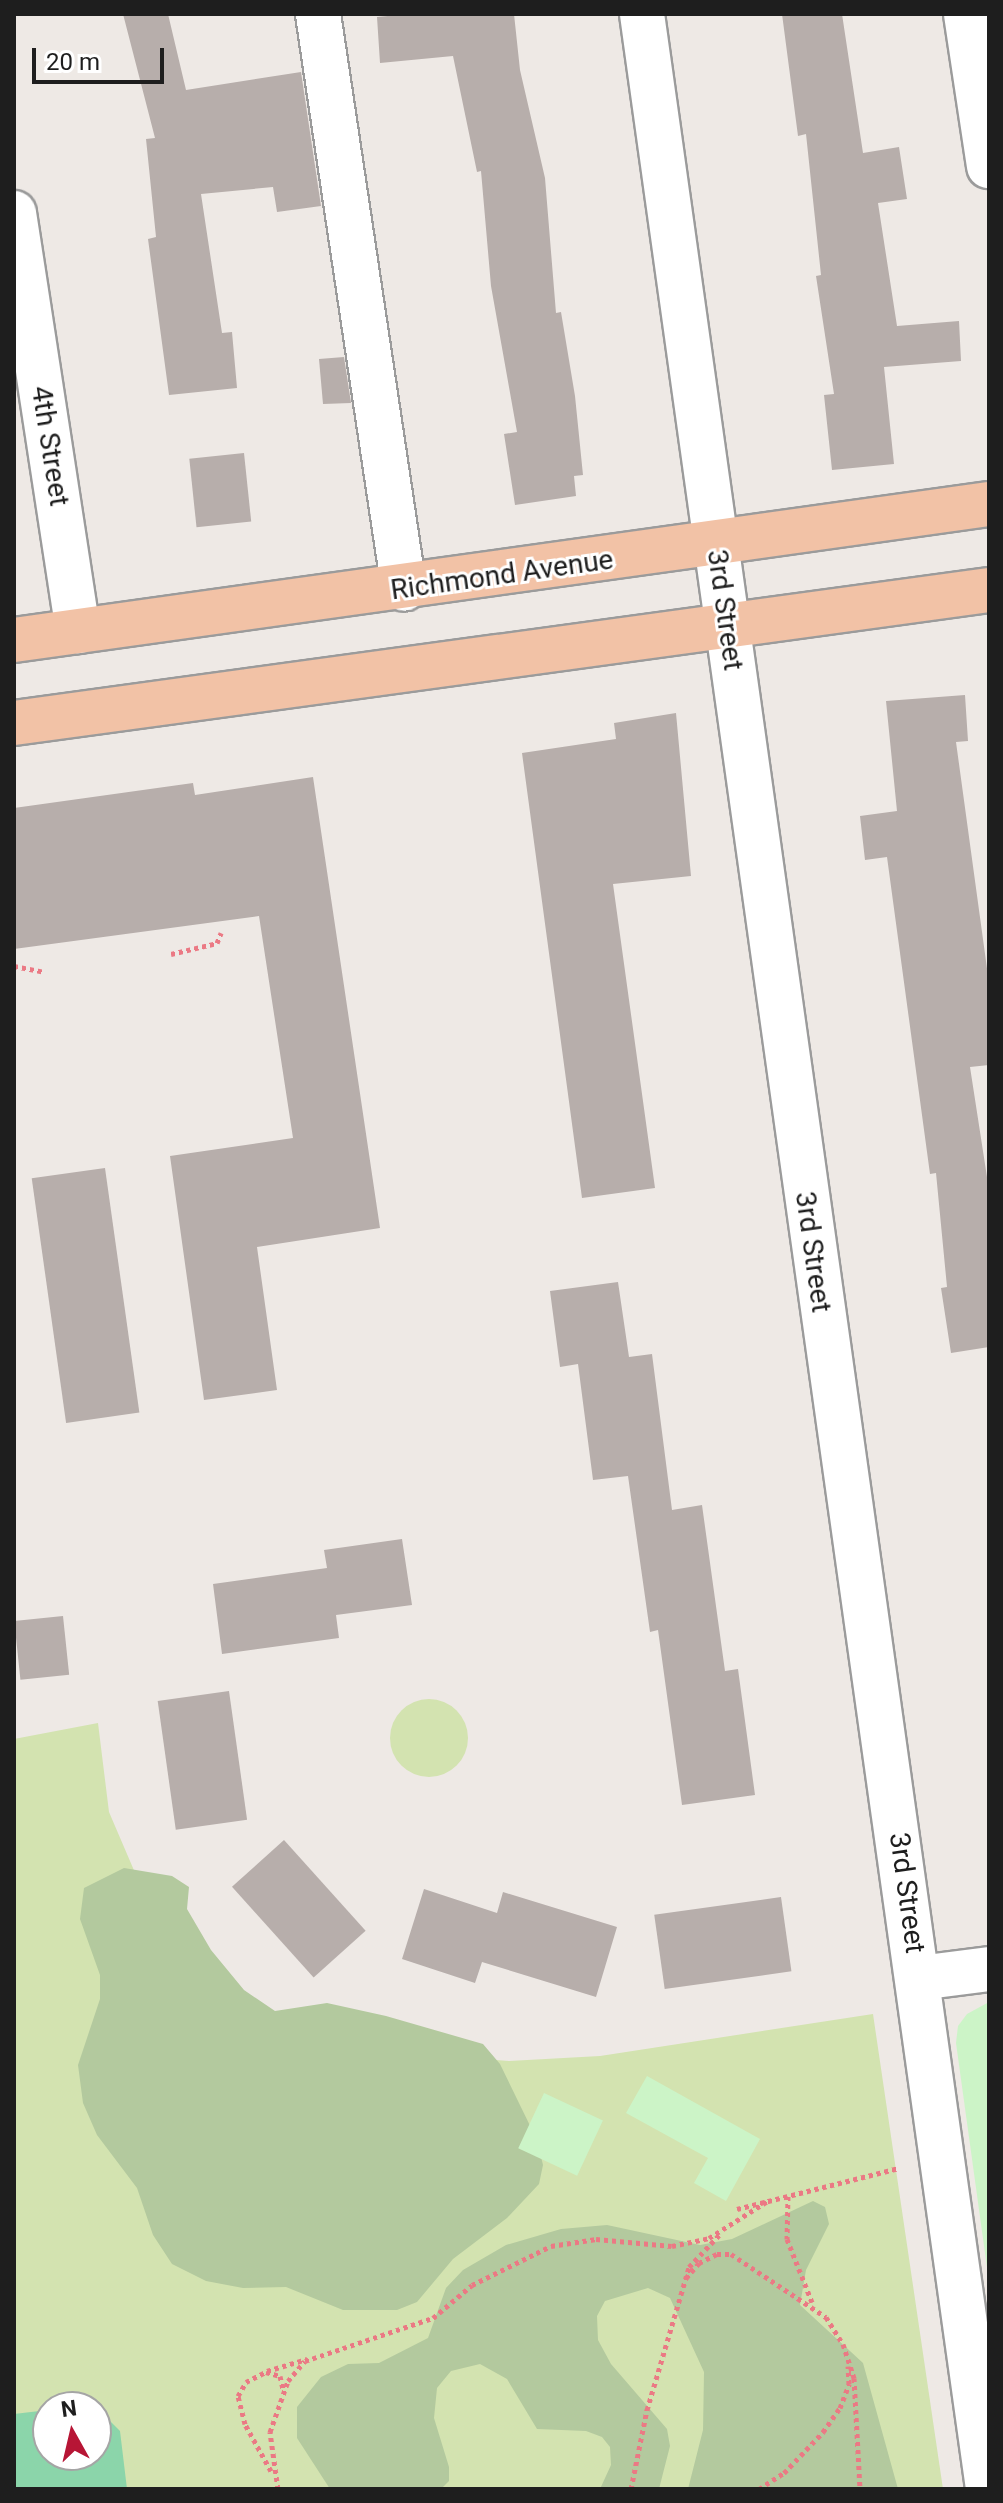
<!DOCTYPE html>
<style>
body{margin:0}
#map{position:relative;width:1003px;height:2503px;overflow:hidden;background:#eee9e5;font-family:Roboto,sans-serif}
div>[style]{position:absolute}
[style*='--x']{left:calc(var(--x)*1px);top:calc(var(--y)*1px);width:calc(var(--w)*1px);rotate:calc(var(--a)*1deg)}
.grass>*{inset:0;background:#d3e3b0}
.round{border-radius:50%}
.forest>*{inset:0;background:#b3c99e}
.park>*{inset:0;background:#ccf4c7;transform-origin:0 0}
.pitch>*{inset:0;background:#8bd5aa}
.building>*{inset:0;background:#b7aeab;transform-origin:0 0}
.path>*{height:5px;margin-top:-2.5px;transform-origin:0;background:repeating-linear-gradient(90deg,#eb7984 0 4px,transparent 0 8px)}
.roads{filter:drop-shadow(2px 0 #9b9b9b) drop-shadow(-2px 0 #9b9b9b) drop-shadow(0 2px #9b9b9b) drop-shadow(0 -2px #9b9b9b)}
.minor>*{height:44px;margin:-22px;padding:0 22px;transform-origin:22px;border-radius:22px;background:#fff}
.major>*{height:44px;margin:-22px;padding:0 22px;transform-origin:22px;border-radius:22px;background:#f2c2a6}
span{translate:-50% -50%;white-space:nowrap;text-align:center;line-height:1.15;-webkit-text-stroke:6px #fff;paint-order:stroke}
.street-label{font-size:28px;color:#1e1e1e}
.frame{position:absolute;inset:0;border:16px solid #1e1e1e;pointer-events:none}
.north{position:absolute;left:32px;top:2391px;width:80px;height:80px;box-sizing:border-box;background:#fff;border:2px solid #a5a5a5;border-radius:50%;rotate:352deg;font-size:22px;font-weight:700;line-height:32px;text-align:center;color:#1e1e1e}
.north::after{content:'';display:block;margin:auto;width:28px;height:36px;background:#b71535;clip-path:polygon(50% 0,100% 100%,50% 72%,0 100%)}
.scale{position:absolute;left:32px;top:48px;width:132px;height:36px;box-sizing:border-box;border:4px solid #1e1e1e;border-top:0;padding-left:10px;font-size:24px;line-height:28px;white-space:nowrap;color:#1e1e1e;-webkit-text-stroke:6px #fff;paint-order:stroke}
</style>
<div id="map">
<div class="grass">
<i class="round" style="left:390px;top:1699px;width:78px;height:78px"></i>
<i style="clip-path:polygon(evenodd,98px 1723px,109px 1812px,142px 1889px,223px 1997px,416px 2054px,509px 2061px,600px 2056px,873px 2014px,943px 2489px,14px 2489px,14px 1739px,98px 1723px,48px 2407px,96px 2407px,96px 2455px,48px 2455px,48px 2407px)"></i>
</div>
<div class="forest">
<i style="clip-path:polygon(124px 1868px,172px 1876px,189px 1887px,187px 1909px,211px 1950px,244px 1990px,275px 2011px,327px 2003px,386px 2016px,483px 2044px,500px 2064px,537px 2140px,543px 2165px,539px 2184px,507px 2218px,453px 2259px,417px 2302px,397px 2310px,343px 2310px,286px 2287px,243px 2288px,206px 2281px,172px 2264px,153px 2235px,137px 2188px,97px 2135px,83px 2103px,78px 2065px,100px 1999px,100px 1975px,80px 1919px,84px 1888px)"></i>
<i style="clip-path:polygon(813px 2201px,825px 2207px,829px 2224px,806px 2270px,800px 2305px,863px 2363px,898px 2489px,688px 2489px,703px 2430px,704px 2372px,670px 2298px,648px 2288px,605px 2301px,597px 2316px,598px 2340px,611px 2364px,667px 2429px,670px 2446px,659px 2489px,600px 2489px,611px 2465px,610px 2447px,602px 2437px,586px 2431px,537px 2429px,507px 2379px,480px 2364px,451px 2371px,437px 2388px,434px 2418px,449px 2467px,449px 2481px,441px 2489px,330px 2489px,297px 2438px,297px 2407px,321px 2377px,348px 2364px,379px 2363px,428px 2338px,446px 2288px,463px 2270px,506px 2245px,561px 2229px,607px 2225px,700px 2245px,732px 2239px)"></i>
</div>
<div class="park">
<i style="clip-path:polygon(989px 2002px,989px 2282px,956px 2043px,958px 2026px,967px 2014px)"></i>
<i style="clip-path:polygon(647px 2076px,760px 2139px,726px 2201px,694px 2183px,708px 2158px,626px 2113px)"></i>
<i style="left:544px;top:2093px;width:65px;height:61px;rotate:25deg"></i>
</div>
<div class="pitch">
<i style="clip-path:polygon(96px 2407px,120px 2431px,127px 2489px,14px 2489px,14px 2414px,48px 2410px,48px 2455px,96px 2455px)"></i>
</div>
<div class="building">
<i style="clip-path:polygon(123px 14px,168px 14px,186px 90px,301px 72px,321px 206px,277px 212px,273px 187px,201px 194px,222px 333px,232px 332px,237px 388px,169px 395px,148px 239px,156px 237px,146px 139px,155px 138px)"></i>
<i style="clip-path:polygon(409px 14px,514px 14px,520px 70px,545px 178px,556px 313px,561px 312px,575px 396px,583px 475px,574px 476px,576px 496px,515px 505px,504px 434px,517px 432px,491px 286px,481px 171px,477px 172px,453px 56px,380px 63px,377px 17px)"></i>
<i style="clip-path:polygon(782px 14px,842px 14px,863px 153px,899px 147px,907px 199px,878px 203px,897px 326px,959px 321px,961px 361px,884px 367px,894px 464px,832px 470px,824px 395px,834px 394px,816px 276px,821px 275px,806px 134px,798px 136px)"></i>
<i style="clip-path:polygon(344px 357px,351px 403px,323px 404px,319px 359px)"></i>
<i style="left:244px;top:453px;width:69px;height:55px;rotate:84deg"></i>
<i style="clip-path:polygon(965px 695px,968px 741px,956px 742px,989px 983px,989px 1065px,970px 1067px,989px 1190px,989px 1347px,951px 1353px,941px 1288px,947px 1287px,936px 1173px,930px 1174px,887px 857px,865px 860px,860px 816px,897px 811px,886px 701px)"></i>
<i style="clip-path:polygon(676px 713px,691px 876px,613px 884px,655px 1188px,582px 1198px,522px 753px,616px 739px,614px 723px)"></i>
<i style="clip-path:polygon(313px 777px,380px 1228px,257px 1247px,277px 1390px,204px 1400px,170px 1156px,293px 1138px,259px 916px,14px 949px,14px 808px,193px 783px,195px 795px)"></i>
<i style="left:105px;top:1168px;width:247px;height:74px;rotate:82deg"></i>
<i style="clip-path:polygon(618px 1282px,629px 1357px,652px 1354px,672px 1510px,702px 1505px,725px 1671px,738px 1669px,755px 1795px,682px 1805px,658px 1630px,650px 1632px,628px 1476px,593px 1480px,578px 1364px,560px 1367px,550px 1291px)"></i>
<i style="clip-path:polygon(402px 1539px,412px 1605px,336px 1615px,339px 1638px,222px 1654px,213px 1584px,327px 1568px,324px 1550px)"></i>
<i style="left:63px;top:1616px;width:59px;height:49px;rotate:84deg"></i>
<i style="left:229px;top:1691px;width:130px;height:72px;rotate:82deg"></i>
<i style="left:284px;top:1840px;width:122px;height:70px;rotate:48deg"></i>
<i style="clip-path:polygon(424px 1889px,497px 1913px,503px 1892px,617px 1927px,596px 1997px,482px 1962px,475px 1983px,402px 1959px)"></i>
<i style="left:781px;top:1897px;width:75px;height:128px;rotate:82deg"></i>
</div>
<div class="path">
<i style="--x:171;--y:954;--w:47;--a:-13.4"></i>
<i style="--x:217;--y:943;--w:11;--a:-68"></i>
<i style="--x:14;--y:966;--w:31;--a:11"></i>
<i style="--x:788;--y:2196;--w:43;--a:91.3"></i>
<i style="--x:787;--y:2239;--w:68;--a:68.4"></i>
<i style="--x:737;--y:2209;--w:167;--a:-14.2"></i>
<i style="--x:686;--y:2278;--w:20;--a:-49"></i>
<i style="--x:699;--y:2263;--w:20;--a:-27"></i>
<i style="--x:717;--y:2254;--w:14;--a:0"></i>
<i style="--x:731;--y:2254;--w:114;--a:33.6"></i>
<i style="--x:826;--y:2317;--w:32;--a:58"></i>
<i style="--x:843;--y:2344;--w:36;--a:72"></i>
<i style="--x:854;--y:2378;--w:111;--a:86.9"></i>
<i style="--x:267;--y:2371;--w:42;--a:-16.7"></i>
<i style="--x:271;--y:2471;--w:54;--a:-119"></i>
<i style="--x:245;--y:2424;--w:29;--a:-104"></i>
<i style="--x:238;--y:2396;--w:16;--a:-60"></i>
<i style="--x:246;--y:2382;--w:22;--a:-27"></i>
<i style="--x:266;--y:2372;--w:15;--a:16"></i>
<i style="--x:280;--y:2376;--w:13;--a:77"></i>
<i style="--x:278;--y:2489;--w:58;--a:-98"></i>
<i style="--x:270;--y:2432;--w:54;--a:-70.6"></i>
<i style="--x:288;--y:2381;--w:26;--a:-50"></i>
<i style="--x:305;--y:2361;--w:135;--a:-18.6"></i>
<i style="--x:433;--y:2318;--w:51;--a:-40.2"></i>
<i style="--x:472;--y:2285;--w:88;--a:-26.3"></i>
<i style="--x:551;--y:2246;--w:46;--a:-8.8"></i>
<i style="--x:596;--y:2239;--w:76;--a:5.3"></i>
<i style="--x:672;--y:2246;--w:38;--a:-12"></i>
<i style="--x:709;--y:2238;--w:71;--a:-32.3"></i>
<i style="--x:631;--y:2489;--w:81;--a:-78.6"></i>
<i style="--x:647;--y:2410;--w:149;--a:-73.6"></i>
<i style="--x:689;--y:2267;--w:44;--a:-46.8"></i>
<i style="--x:759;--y:2489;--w:30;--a:-33"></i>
<i style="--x:784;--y:2473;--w:57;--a:-46.4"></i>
<i style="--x:823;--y:2432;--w:29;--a:-55"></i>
<i style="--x:840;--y:2408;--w:26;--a:-69"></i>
<i style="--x:849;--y:2384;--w:18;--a:-93"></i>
</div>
<div class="roads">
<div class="minor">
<i style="--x:318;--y:14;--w:581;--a:81.49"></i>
<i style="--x:642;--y:14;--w:2499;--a:82.04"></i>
<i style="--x:966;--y:14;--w:154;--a:81.4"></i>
<i style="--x:14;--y:213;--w:423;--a:81.3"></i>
<i style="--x:919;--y:1978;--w:71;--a:-7.3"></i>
</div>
<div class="major">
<i style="--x:14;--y:640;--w:984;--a:-7.94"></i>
<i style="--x:14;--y:723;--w:984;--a:-7.77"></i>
</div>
</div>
<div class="street-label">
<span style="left:50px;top:446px;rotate:81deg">4th Street</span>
<span style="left:502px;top:575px;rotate:-8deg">Richmond Avenue</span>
<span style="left:725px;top:610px;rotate:82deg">3rd Street</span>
<span style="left:813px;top:1252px;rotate:82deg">3rd Street</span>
<span style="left:907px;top:1893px;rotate:82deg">3rd Street</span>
</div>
<div class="frame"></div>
<div class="north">N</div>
<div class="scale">20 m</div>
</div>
